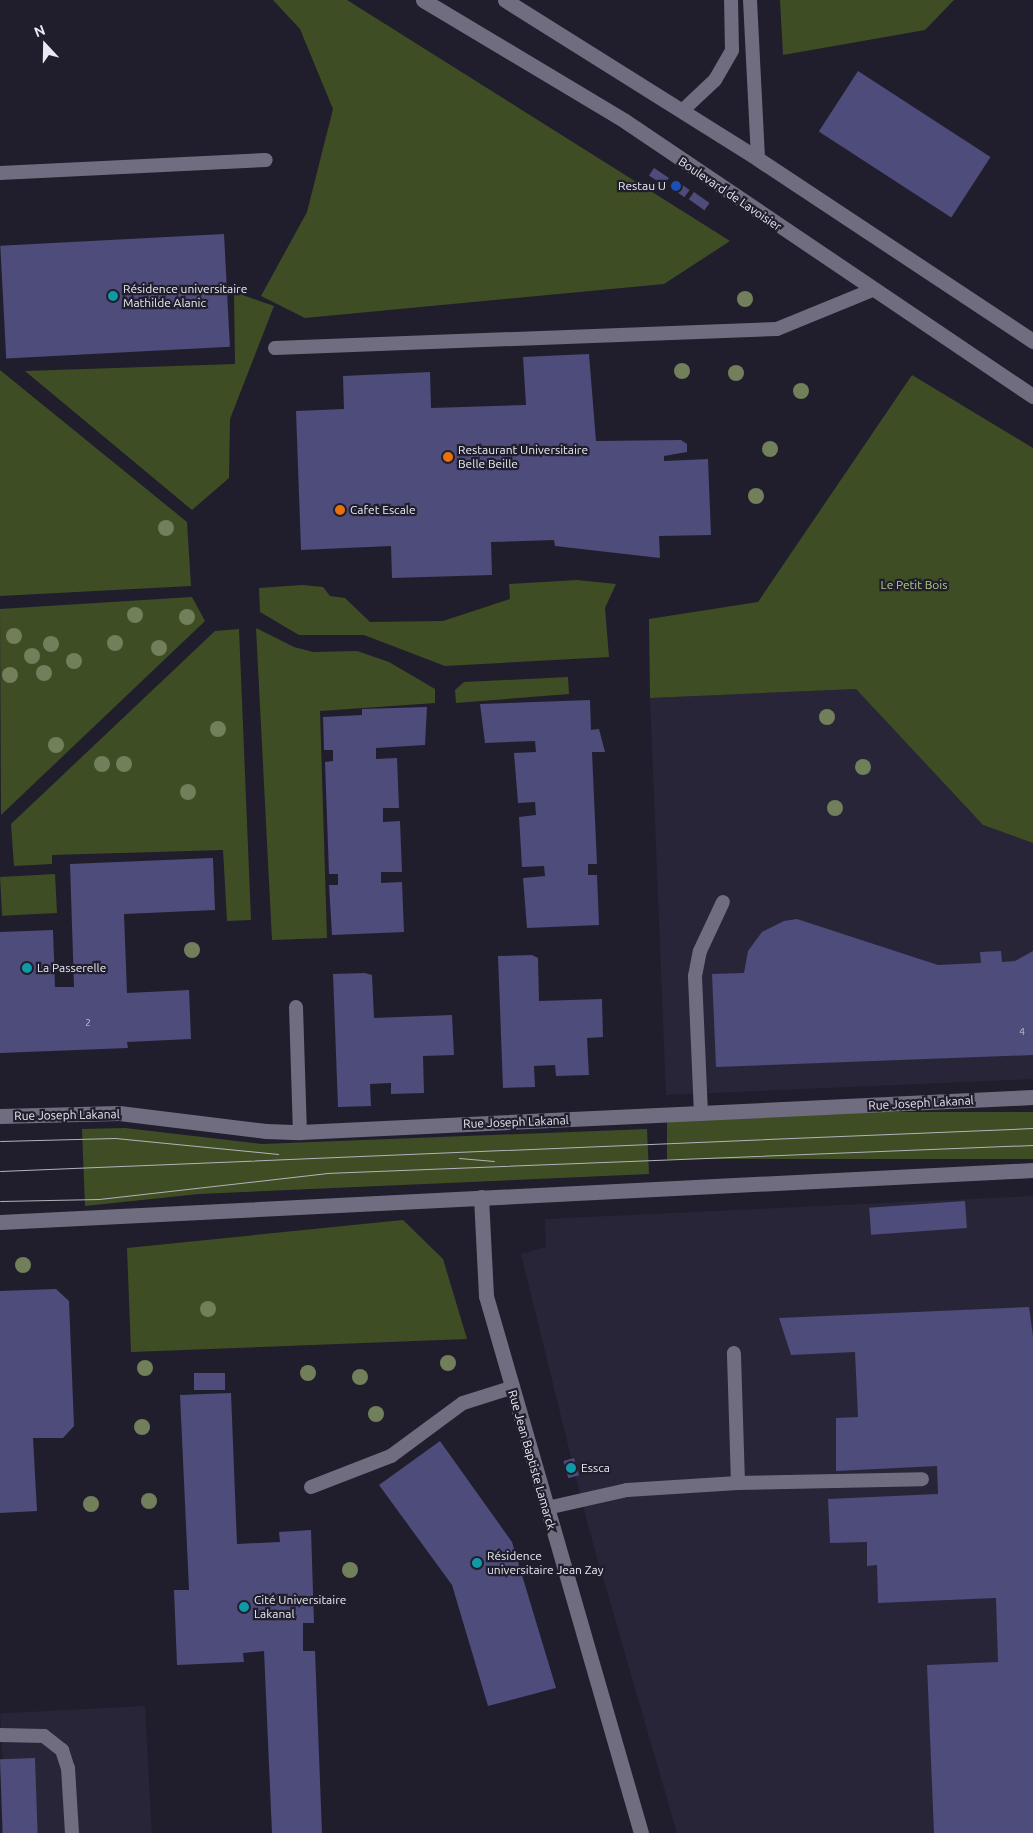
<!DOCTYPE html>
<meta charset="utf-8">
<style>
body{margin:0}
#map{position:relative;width:1033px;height:1833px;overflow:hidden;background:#201e2c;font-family:Ubuntu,sans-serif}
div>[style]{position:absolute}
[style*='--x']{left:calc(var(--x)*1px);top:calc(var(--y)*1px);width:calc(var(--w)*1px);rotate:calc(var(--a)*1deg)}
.built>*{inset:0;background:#282539;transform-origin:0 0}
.green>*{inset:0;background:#3f4d24;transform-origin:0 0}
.building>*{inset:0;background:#4d4c7a;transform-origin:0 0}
.service>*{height:14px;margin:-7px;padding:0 7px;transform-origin:7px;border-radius:7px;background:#6f6d7f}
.minor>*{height:15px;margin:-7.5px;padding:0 7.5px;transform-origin:7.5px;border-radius:7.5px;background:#6f6d7f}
.tram>*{height:1px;margin:-0.5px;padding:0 0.5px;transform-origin:0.5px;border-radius:0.5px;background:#b3b2bd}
.trees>*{width:16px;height:16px;margin:-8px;border-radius:50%;background:#717f5b}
.dots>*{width:14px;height:14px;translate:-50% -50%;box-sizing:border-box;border:2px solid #201e2c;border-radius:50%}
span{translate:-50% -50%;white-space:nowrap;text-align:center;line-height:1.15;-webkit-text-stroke:4.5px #201e2c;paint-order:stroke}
.number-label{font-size:10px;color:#c2c2d4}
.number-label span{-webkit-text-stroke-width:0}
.poi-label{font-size:12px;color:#e9e9f2}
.right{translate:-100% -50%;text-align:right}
.left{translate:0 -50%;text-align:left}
.street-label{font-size:12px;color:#e9e9f2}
.park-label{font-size:12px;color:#b4ce81}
.north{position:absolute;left:20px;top:20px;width:50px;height:50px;-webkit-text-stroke:4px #201e2c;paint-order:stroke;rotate:339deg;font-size:14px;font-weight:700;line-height:20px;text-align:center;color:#e9e9f2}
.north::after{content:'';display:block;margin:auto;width:18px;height:22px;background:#e9e9f2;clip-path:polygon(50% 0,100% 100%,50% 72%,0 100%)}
</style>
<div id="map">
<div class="built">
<i style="clip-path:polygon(856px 689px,983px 825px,1033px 843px,1033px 1079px,666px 1095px,650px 698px)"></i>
<i style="clip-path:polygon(1033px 1196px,1033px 1833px,677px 1833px,588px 1526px,521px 1254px,546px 1247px,545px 1219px)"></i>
<i style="left:145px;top:1706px;width:127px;height:145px;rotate:87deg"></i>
</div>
<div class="green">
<i style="clip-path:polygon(273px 0,347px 0,730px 241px,664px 284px,305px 318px,261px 296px,307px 212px,333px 109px,300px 29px)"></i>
<i style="clip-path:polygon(780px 0,954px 0,925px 30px,783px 55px)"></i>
<i style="clip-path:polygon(234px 292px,274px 306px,230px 419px,229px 478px,192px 510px,25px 371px,235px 364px)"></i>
<i style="clip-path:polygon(0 370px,187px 522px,191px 586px,0 596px)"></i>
<i style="clip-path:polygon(912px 375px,1033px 448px,1033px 843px,983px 825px,856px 689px,650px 698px,649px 619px,758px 602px)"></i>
<i style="clip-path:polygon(577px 580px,616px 584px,605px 608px,609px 657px,445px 666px,364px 635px,299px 635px,260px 612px,259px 588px,302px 585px,323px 587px,330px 596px,345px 598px,370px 622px,443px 621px,510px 599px,509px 584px)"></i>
<i style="clip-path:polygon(192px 597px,205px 621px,1px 815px,0 609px)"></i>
<i style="clip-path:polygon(256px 628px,294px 647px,313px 652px,357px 651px,389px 662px,435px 689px,435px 703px,320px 711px,327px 938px,272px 940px)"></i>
<i style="clip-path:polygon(239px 629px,251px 920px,227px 921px,223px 850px,52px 855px,52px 864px,14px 866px,11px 824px,215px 631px)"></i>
<i style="clip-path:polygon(568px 677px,569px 694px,456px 703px,455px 690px,464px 682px)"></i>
<i style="left:55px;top:874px;width:39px;height:55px;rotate:87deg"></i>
<i style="left:1033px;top:1112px;width:47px;height:366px;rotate:90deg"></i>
<i style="clip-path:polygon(125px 1128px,262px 1144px,647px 1129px,649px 1174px,199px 1194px,85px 1206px,82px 1129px)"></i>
<i style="clip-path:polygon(403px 1220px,443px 1259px,467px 1339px,131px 1352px,127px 1248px)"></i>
</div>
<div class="building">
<i style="left:858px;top:71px;width:158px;height:72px;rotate:33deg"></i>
<i style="left:654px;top:168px;width:18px;height:9px;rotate:34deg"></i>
<i style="left:674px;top:179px;width:19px;height:9px;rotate:35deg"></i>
<i style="left:694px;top:192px;width:19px;height:9px;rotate:35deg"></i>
<i style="left:224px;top:234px;width:113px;height:224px;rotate:87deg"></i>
<i style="clip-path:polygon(589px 354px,596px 441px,681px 440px,687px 444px,687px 452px,664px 456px,664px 461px,708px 459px,711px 535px,659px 536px,660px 558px,555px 546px,554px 540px,491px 542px,492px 575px,392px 578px,391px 546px,301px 550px,296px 411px,344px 409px,343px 376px,430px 372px,431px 408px,526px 405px,523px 357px)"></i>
<i style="clip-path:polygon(590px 700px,591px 730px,599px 729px,605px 752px,592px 752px,597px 864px,588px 864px,588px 875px,597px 875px,599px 925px,527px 928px,523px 878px,545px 876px,544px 866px,522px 867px,519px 817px,536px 815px,535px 802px,518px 803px,514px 753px,536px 752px,535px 741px,485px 743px,480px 704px)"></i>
<i style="clip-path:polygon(427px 707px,425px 745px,376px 748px,376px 759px,397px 758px,399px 808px,383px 808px,383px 822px,400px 821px,402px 872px,381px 872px,381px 883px,402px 882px,404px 932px,332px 935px,329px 885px,338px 885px,338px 874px,329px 874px,325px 762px,333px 761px,333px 750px,324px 750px,323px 717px,362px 715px,362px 709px)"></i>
<i style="clip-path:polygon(213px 858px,215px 910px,124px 914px,127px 993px,189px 990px,191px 1039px,127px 1042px,128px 1048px,0 1053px,0 932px,53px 930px,55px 987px,74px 987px,70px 864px)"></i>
<i style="clip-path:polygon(797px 919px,938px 965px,981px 963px,980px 952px,1001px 951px,1002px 962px,1015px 961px,1033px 951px,1033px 1055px,716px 1067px,712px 974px,744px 973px,748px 951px,762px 932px,784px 921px)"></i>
<i style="clip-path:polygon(532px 955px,538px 958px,539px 1001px,602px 999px,603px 1037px,587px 1038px,589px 1075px,556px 1076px,555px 1065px,534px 1066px,535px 1087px,503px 1088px,498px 956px)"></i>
<i style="clip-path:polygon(365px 973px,372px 975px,374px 1018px,452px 1015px,454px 1055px,423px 1056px,424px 1093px,391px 1094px,391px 1083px,370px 1084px,371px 1106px,338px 1107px,333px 974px)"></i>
<i style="left:965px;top:1201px;width:27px;height:96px;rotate:86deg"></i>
<i style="clip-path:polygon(56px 1289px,69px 1301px,74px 1426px,63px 1438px,33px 1438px,37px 1511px,0 1513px,0 1291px)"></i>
<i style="clip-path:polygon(1029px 1307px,1033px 1336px,1033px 1833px,934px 1833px,927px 1665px,998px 1662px,996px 1598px,878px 1603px,877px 1565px,867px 1566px,867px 1542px,830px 1543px,828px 1499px,938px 1494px,937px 1466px,836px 1471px,836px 1418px,858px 1417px,855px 1352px,791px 1355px,779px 1318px)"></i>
<i style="left:194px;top:1373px;width:31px;height:17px"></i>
<i style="clip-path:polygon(231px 1393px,237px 1544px,280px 1542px,279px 1532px,311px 1530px,314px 1623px,303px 1623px,303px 1651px,315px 1651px,322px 1833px,272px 1833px,264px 1651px,243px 1653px,244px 1662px,177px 1665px,174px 1590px,189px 1590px,180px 1395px)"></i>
<i style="clip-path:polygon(440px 1441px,512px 1542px,556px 1688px,488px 1706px,452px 1585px,379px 1485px)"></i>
<i style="left:574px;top:1458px;width:18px;height:11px;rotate:74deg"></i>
<i style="left:35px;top:1758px;width:75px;height:35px;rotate:88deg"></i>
</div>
<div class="service">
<i style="--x:750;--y:0;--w:159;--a:87.1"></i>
<i style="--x:682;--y:111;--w:45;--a:-43.2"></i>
<i style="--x:715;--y:80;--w:34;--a:-60"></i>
<i style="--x:732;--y:50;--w:50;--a:-91.1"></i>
<i style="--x:0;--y:173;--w:266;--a:-2.8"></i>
<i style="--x:275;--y:348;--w:502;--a:-2.17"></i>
<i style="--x:777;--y:329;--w:103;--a:-22.3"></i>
<i style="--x:296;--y:1007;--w:125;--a:88.2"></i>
<i style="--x:701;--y:1114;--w:138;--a:-92.5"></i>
<i style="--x:695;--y:976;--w:25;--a:-79"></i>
<i style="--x:700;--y:951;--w:54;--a:-64.9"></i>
<i style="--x:738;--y:1483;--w:184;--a:-1.2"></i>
<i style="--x:311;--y:1487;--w:86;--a:-21.2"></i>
<i style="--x:391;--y:1456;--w:89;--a:-36.4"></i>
<i style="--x:463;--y:1403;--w:50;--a:-17.4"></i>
<i style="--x:547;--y:1508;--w:82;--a:-12.7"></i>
<i style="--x:627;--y:1490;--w:111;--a:-3.6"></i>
<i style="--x:738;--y:1483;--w:130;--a:-91.8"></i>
<i style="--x:0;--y:1735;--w:44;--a:1.3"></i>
<i style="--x:44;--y:1736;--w:23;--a:38"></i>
<i style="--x:62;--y:1750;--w:19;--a:72"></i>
<i style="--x:68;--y:1768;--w:65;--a:86.5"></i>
</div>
<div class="minor">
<i style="--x:423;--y:0;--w:235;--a:30.9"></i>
<i style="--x:625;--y:121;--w:492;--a:34"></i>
<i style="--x:505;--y:0;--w:299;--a:32.1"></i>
<i style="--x:758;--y:159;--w:330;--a:33.5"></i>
<i style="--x:0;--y:1116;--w:119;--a:-1.4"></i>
<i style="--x:119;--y:1113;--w:148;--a:7"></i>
<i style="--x:266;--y:1131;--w:34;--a:2"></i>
<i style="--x:300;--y:1132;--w:734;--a:-2.73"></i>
<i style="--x:481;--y:1197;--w:99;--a:87.1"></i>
<i style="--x:486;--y:1296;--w:559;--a:73.9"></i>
<i style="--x:0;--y:1222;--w:1034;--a:-2.88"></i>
</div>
<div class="tram">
<i style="--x:0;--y:1141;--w:115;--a:-1.5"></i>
<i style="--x:115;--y:1138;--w:164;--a:5.6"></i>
<i style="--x:459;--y:1158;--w:35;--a:5"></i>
<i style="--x:0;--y:1171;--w:1034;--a:-2.38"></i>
<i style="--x:0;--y:1201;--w:99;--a:-1.2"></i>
<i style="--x:99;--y:1199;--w:228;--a:-6.5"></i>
<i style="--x:326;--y:1173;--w:708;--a:-2.27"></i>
</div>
<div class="trees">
<i style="left:745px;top:299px"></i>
<i style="left:682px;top:371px"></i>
<i style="left:736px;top:373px"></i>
<i style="left:801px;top:391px"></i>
<i style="left:770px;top:449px"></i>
<i style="left:756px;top:496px"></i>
<i style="left:166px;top:528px"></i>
<i style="left:135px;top:615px"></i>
<i style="left:187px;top:617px"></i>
<i style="left:14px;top:636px"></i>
<i style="left:115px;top:643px"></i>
<i style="left:51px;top:644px"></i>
<i style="left:159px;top:648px"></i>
<i style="left:32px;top:656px"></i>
<i style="left:74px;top:661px"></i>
<i style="left:44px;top:673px"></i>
<i style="left:10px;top:675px"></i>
<i style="left:827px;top:717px"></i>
<i style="left:218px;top:729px"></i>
<i style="left:56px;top:745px"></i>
<i style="left:102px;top:764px"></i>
<i style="left:124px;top:764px"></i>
<i style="left:863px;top:767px"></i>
<i style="left:188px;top:792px"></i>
<i style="left:835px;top:808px"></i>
<i style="left:192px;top:950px"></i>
<i style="left:23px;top:1265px"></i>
<i style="left:208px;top:1309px"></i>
<i style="left:448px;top:1363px"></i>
<i style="left:145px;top:1368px"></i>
<i style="left:308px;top:1373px"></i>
<i style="left:360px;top:1377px"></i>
<i style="left:376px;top:1414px"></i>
<i style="left:142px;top:1427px"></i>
<i style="left:149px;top:1501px"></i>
<i style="left:91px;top:1504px"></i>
<i style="left:350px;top:1570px"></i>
</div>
<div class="dots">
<i style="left:676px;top:186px;background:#1a4fb4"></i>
<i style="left:113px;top:296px;background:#0f9aa8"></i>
<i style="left:448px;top:457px;background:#e8710a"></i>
<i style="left:340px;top:510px;background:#e8710a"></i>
<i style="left:27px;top:968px;background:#0f9aa8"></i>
<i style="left:571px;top:1468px;background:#0f9aa8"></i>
<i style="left:477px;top:1563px;background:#0f9aa8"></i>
<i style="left:244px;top:1607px;background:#0f9aa8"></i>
</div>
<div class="number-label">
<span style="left:88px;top:1023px">2</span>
<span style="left:1022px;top:1032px">4</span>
</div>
<div class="poi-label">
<span class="right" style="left:666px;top:186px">Restau U</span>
<span class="left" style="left:123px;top:296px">Résidence universitaire<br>Mathilde Alanic</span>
<span class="left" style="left:458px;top:457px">Restaurant Universitaire<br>Belle Beille</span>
<span class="left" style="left:350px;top:510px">Cafet Escale</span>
<span class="left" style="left:37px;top:968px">La Passerelle</span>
<span class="left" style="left:581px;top:1468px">Essca</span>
<span class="left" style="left:487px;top:1563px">Résidence<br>universitaire Jean Zay</span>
<span class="left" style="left:254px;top:1607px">Cité Universitaire<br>Lakanal</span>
</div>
<div class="street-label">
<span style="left:730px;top:194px;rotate:34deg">Boulevard de Lavoisier</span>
<span style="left:921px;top:1103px;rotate:-3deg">Rue Joseph Lakanal</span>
<span style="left:67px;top:1115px;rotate:-1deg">Rue Joseph Lakanal</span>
<span style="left:516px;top:1122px;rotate:-2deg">Rue Joseph Lakanal</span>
<span style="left:532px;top:1460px;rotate:74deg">Rue Jean Baptiste Lamarck</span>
</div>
<div class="park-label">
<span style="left:914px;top:585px">Le Petit Bois</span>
</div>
<div class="north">N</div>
</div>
